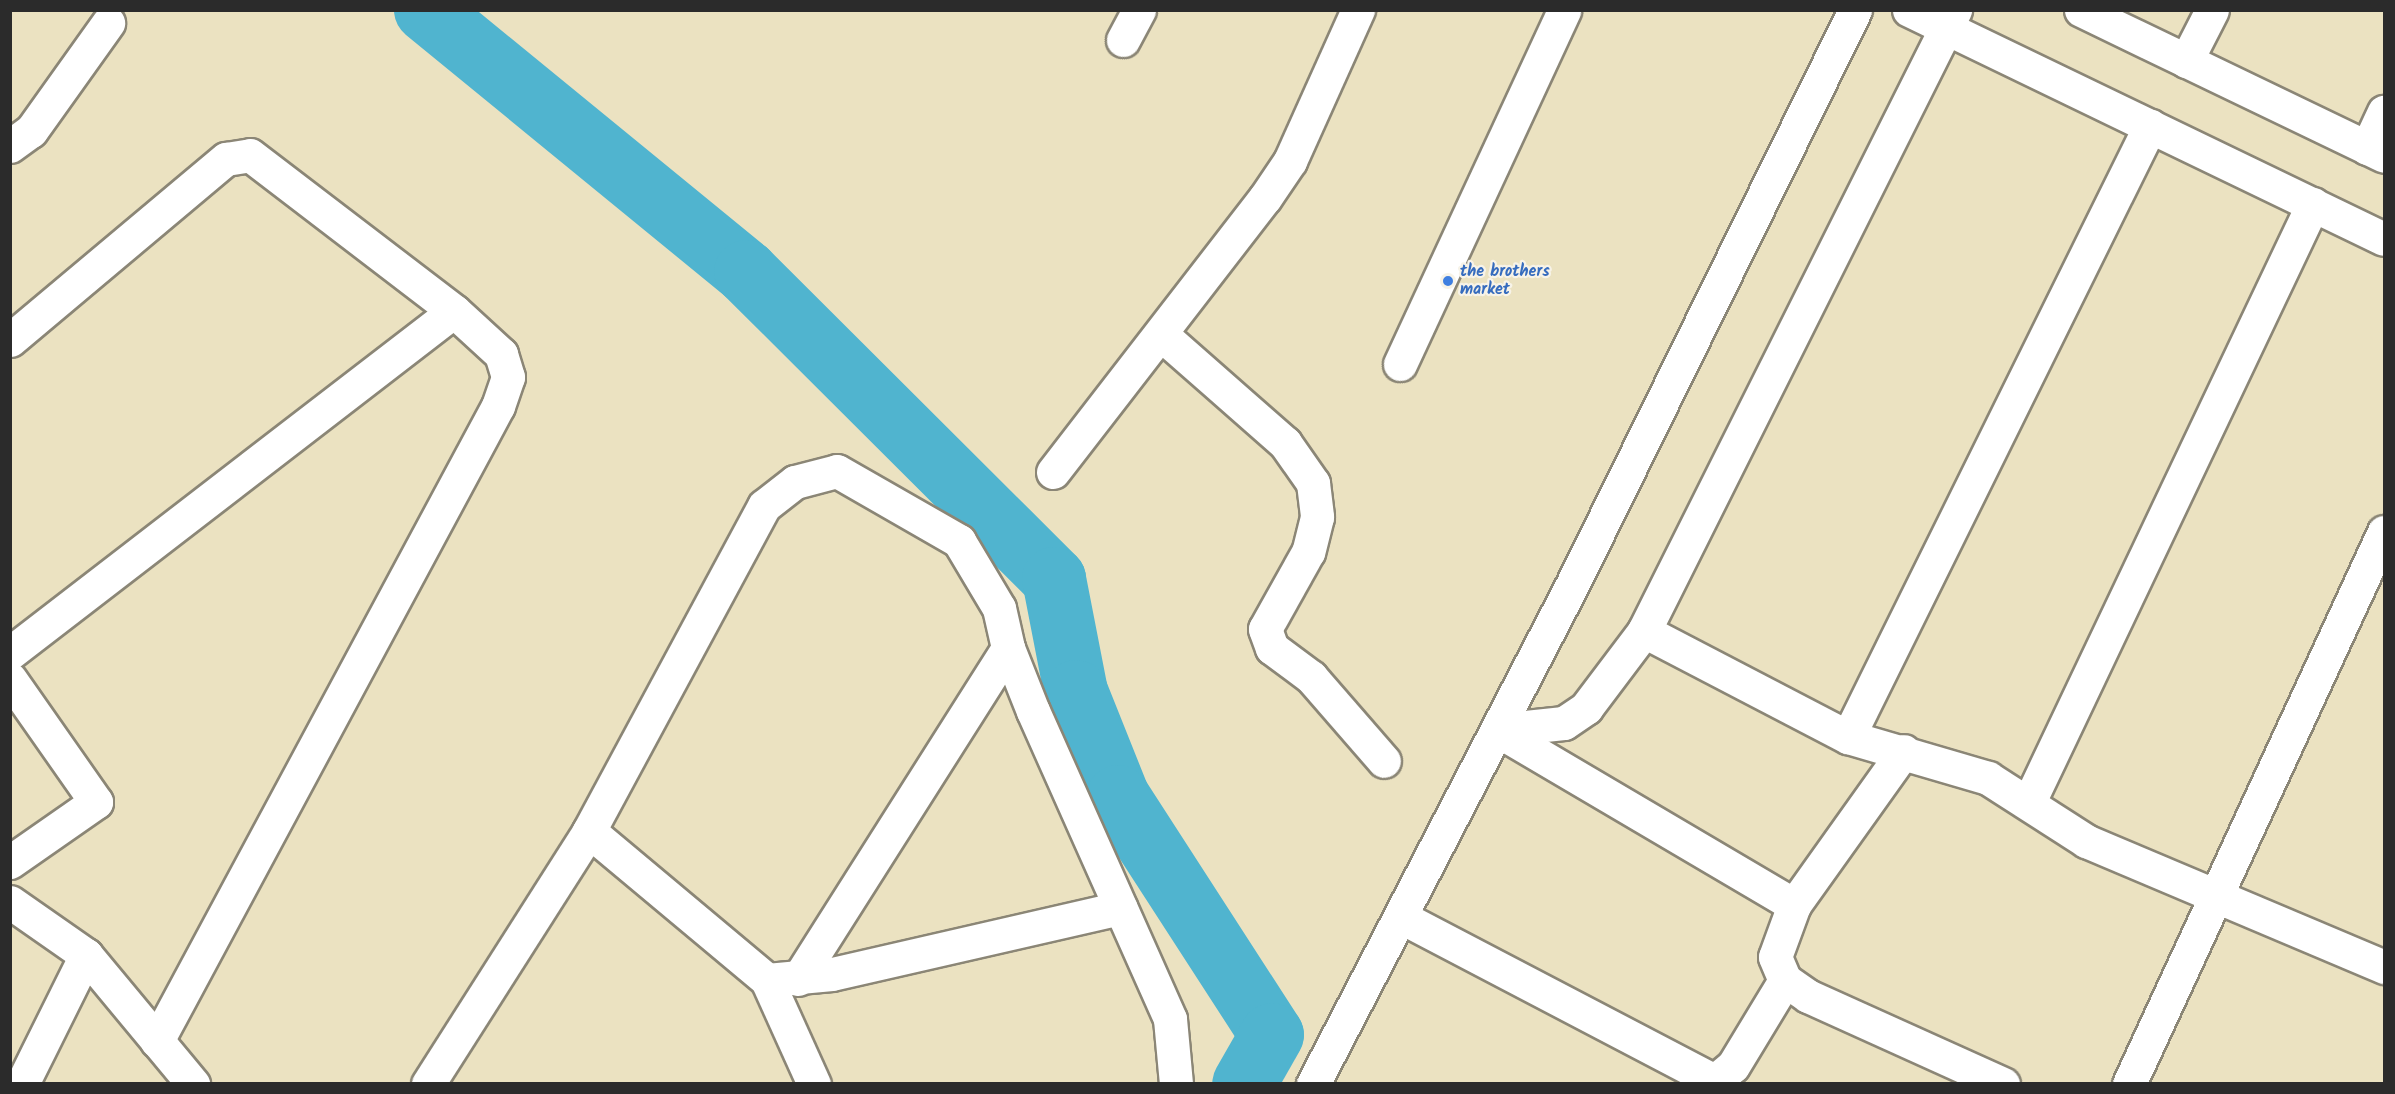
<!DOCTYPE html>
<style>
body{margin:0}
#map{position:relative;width:2395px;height:1094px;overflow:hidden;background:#ebe2c1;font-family:Kalam,sans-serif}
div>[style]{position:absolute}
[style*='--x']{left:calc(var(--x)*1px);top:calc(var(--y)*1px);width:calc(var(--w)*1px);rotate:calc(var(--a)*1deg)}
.river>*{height:64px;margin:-32px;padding:0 32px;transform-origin:32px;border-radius:32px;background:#50b4cf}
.roads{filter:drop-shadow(2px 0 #8b8676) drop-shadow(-2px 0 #8b8676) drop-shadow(0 2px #8b8676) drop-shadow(0 -2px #8b8676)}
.minor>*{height:33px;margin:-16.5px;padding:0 16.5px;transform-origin:16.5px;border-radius:16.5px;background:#fff}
.dots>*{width:16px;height:16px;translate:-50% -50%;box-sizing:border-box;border:3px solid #f7f3e8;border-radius:50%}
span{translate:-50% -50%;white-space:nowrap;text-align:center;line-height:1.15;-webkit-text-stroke:4.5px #f7f3e8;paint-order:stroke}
.shop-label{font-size:16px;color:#366cbe;font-weight:700}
.left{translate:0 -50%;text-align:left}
.frame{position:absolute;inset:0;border:12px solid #2b2b2b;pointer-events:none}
</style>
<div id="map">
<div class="river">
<i style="--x:426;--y:10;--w:414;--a:39.3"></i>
<i style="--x:746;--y:272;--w:435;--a:44.9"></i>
<i style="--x:1054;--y:579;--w:115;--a:79"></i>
<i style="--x:1076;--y:692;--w:113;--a:68.2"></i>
<i style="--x:1118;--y:797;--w:283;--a:57.1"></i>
<i style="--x:1272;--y:1035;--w:56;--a:119.7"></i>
</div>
<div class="roads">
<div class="minor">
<i style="--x:1909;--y:10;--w:527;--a:25.74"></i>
<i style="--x:2081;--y:10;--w:336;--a:25.7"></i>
<i style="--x:1123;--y:40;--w:34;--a:-62"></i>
<i style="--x:2186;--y:61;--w:57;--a:-63"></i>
<i style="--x:10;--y:146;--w:26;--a:-36"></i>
<i style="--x:31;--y:131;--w:133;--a:-54.5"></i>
<i style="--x:2367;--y:148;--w:40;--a:-65"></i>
<i style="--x:1162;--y:335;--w:164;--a:41.3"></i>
<i style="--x:1285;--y:443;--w:49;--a:55"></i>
<i style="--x:1313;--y:483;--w:34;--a:83"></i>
<i style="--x:1317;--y:517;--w:36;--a:104"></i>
<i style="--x:1308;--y:552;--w:88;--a:119.2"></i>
<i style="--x:1265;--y:629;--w:20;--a:70"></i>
<i style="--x:1272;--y:648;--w:49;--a:36.6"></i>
<i style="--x:1311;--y:677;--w:111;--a:49"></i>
<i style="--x:10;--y:340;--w:282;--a:-40"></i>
<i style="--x:226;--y:159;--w:24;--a:-9"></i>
<i style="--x:250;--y:155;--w:257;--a:37.4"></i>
<i style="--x:454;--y:311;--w:64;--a:42.5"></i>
<i style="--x:501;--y:354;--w:24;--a:73"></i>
<i style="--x:508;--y:377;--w:31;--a:109"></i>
<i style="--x:498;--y:406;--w:721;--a:118.24"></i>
<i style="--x:1400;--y:364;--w:390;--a:-65.1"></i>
<i style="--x:1053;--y:472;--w:346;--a:-52.3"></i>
<i style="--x:1265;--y:198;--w:45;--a:-56"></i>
<i style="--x:1290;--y:161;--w:166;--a:-65.8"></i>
<i style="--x:1644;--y:631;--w:230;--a:27.5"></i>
<i style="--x:1848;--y:737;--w:146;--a:16.3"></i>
<i style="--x:1988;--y:778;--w:117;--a:32.7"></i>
<i style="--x:2086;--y:841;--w:324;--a:22.9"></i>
<i style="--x:10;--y:653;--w:560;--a:-37.61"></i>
<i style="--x:10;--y:679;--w:150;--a:55"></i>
<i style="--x:96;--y:802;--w:105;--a:145.1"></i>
<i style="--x:1497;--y:730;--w:67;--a:-6"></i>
<i style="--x:1564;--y:723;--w:27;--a:-34"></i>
<i style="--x:1586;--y:708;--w:96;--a:-53"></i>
<i style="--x:1644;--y:631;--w:695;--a:-63.4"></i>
<i style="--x:1497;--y:730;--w:345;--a:30.5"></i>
<i style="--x:1794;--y:905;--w:189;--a:-54.5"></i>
<i style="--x:1848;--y:737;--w:682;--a:-63.7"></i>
<i style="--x:2029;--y:802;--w:662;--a:-64.6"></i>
<i style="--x:589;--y:831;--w:232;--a:39.9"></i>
<i style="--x:767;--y:980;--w:65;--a:-5.3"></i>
<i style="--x:832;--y:974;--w:296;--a:-12.9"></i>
<i style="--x:10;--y:902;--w:93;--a:34.9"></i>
<i style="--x:86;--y:955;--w:168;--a:50.3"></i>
<i style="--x:1794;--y:905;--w:55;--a:110.1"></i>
<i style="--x:1775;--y:957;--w:25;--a:67"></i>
<i style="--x:1785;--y:980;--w:28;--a:35"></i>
<i style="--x:1808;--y:996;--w:214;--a:24.3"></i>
<i style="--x:1401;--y:917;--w:354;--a:27.6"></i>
<i style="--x:1715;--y:1081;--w:23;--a:-40"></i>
<i style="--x:1733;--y:1066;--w:100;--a:-58.8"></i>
<i style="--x:798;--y:979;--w:392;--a:-57.6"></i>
<i style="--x:767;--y:980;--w:114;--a:65.7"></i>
<i style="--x:22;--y:1084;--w:144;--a:-63.6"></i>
<i style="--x:428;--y:1084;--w:300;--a:-57.5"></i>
<i style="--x:589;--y:831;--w:369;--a:-61.7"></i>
<i style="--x:764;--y:506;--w:39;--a:-38"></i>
<i style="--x:795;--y:482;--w:43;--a:-14.7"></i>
<i style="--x:837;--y:471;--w:141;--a:29.8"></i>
<i style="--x:959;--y:541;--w:78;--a:59.2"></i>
<i style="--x:999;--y:608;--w:41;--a:77.3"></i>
<i style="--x:1008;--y:648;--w:68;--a:68.4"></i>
<i style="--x:1033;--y:711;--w:337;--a:66"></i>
<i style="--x:1170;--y:1019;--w:65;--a:84.7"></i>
<i style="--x:1313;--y:1084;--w:560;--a:-62.57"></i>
<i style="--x:1571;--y:587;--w:643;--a:-63.79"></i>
<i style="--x:2129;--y:1084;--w:608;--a:-65.21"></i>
</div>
</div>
<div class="dots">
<i style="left:1448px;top:281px;background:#3f7fe0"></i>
</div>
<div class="shop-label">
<span class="left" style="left:1460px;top:281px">the brothers<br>market</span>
</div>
<div class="frame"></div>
</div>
